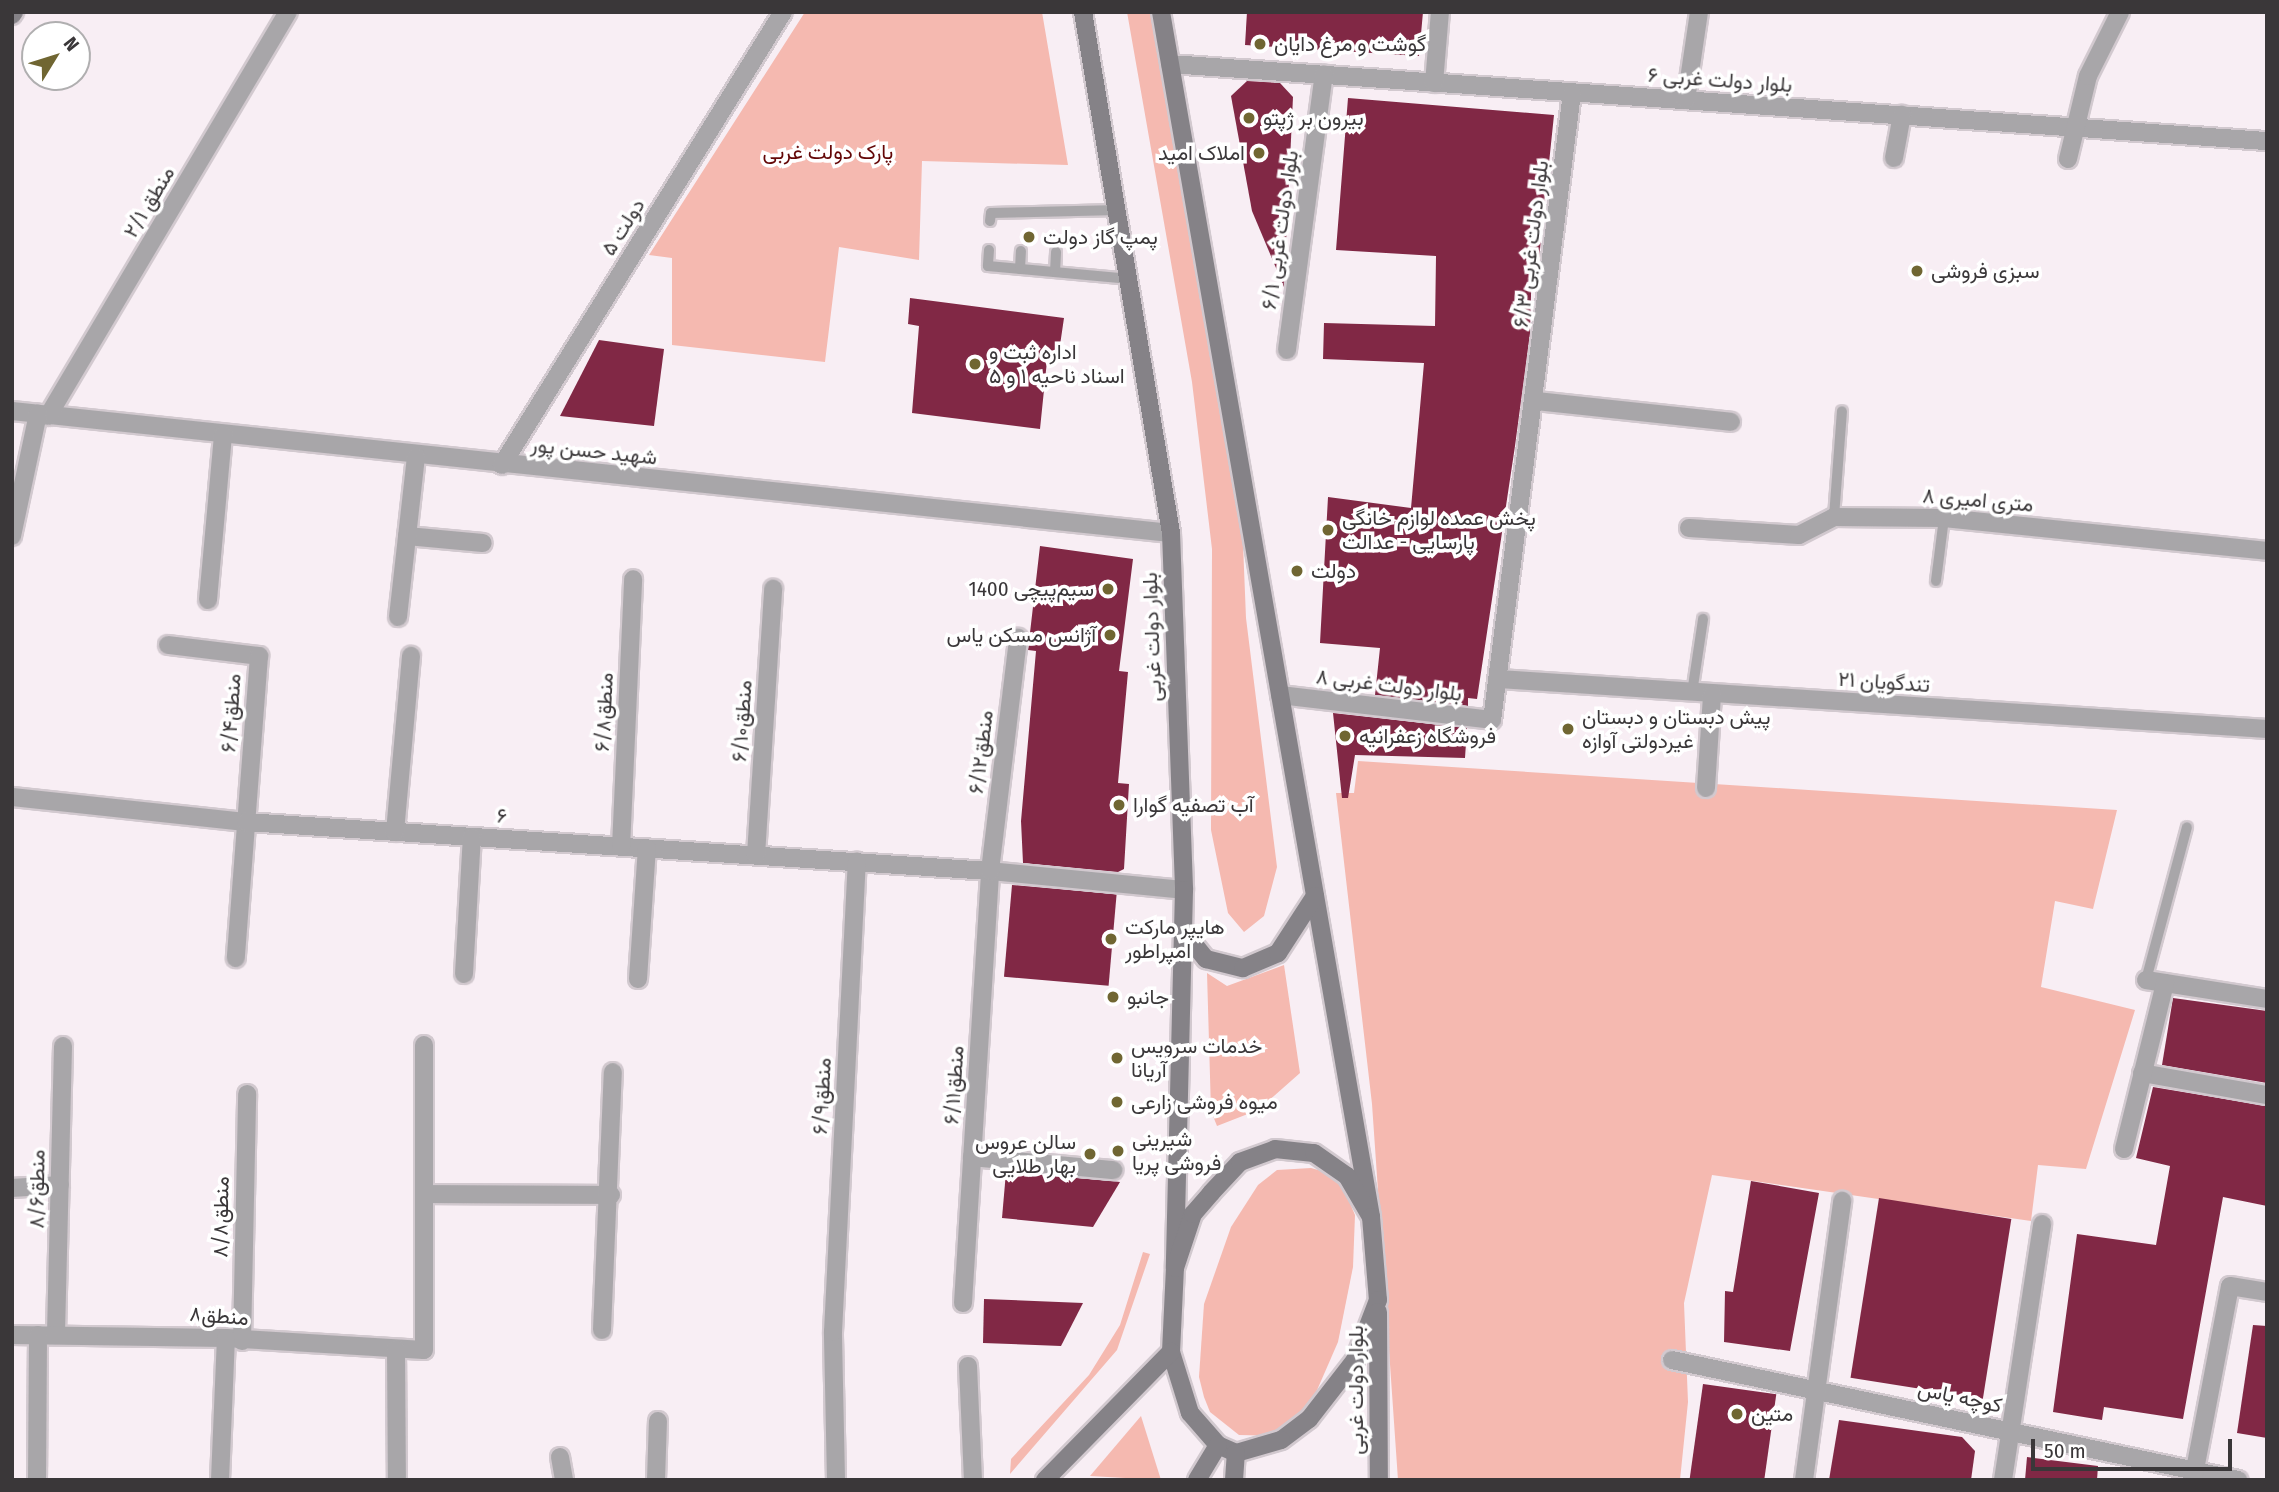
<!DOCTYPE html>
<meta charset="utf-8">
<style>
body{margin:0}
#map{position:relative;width:2279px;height:1492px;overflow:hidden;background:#f8eef4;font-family:"Fira Sans Condensed",Vazirmatn,sans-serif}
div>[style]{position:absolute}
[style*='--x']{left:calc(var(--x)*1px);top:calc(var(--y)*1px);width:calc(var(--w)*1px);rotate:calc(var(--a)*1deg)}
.green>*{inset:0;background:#f5b9b0}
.building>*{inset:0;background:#812845;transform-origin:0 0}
.roads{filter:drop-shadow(2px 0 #d2c9cf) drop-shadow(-2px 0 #d2c9cf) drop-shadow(0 2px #d2c9cf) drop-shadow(0 -2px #d2c9cf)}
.lane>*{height:10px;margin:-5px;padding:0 5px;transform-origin:5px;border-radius:5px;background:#a8a6a9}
.street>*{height:18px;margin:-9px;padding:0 9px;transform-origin:9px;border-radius:9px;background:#a8a6a9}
.secondary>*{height:18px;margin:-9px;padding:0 9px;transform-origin:9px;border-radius:9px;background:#858287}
.dots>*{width:19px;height:19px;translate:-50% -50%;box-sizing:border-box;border:4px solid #fff;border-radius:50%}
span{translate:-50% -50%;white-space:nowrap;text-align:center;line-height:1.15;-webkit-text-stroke:7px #fff;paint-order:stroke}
.poi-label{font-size:21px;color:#3a3739}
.left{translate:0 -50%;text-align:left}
.right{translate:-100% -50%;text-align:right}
.street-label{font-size:21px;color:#3a3739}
.park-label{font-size:21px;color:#630606}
.frame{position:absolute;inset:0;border:14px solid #3a3739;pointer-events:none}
.north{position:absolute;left:21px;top:21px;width:70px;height:70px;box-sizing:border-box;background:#fff;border:2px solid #b0afb0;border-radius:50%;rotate:52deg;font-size:19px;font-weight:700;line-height:28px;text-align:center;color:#3a3739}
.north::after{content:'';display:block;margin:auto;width:24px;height:32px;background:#706632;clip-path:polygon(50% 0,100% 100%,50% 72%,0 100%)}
.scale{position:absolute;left:2031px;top:1439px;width:201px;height:32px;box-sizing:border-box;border:4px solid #3a3739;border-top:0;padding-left:9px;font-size:21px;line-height:24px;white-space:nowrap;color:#3a3739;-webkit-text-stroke:5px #fff;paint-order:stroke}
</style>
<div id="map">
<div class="green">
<i style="clip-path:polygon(805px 12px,1042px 12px,1068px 165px,922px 161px,919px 260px,839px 247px,825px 362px,672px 345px,672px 258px,649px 255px)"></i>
<i style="clip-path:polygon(1127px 12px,1155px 12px,1242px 519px,1246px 618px,1277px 867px,1264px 916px,1244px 932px,1228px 913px,1211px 830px,1212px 549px,1192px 382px)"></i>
<i style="clip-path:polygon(1358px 761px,2117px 810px,2093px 909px,2055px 901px,2041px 987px,2135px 1010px,2086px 1169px,2038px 1165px,2031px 1221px,1712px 1175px,1684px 1303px,1688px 1402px,1680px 1480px,1398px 1480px,1372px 1104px,1336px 793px,1354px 793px)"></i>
<i style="clip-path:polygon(1284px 965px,1300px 1073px,1258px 1110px,1217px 1126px,1211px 1111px,1207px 973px,1227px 986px)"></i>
<i style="clip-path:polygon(1311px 1168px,1329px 1173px,1344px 1189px,1355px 1215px,1353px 1267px,1338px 1342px,1311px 1404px,1296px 1422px,1279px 1436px,1239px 1435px,1210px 1412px,1204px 1397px,1199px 1377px,1204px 1304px,1231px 1227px,1258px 1185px,1277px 1170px)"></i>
<i style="clip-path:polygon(1143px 1252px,1150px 1254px,1117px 1350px,1010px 1474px,1011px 1459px,1089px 1375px,1120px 1325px)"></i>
<i style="clip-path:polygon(1141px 1416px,1161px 1480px,1090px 1476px)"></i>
</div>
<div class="building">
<i style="clip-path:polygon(1247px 12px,1423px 12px,1419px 56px,1245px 45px)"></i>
<i style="clip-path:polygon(1247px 81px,1280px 83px,1293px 97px,1284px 287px,1252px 211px,1231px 96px)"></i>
<i style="clip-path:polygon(1348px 98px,1554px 115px,1539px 259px,1532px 258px,1530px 333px,1515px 446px,1477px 699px,1468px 698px,1468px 706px,1375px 695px,1380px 648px,1320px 643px,1328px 497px,1411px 508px,1424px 363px,1323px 359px,1324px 323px,1435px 326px,1436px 256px,1336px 250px)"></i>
<i style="clip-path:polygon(910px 298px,1064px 318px,1059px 352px,1048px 351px,1040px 429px,912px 413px,919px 326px,908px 324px)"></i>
<i style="clip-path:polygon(599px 340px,664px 349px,654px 426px,560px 416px)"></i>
<i style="clip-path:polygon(1040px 546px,1133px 559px,1119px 671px,1128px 672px,1118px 783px,1129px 784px,1124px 869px,1118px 872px,1023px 863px,1021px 821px,1036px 651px,1028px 650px)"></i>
<i style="clip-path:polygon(1333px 713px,1467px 728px,1465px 758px,1355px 755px,1348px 798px,1342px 798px)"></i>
<i style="left:1012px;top:885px;width:105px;height:92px;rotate:5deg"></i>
<i style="clip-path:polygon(2173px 998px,2267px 1011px,2267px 1083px,2162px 1065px)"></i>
<i style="clip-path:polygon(2153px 1087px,2267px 1106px,2267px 1206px,2223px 1197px,2183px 1419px,2104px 1407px,2102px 1420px,2053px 1412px,2077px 1234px,2156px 1245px,2170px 1166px,2136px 1158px)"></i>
<i style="clip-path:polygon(1006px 1172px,1112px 1181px,1120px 1182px,1093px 1227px,1002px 1218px)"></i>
<i style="clip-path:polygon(1751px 1181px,1819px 1193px,1790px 1351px,1724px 1342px,1725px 1291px,1733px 1292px)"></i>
<i style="left:1879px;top:1198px;width:134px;height:182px;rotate:9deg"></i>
<i style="clip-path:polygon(984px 1299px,1083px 1303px,1061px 1346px,983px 1343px)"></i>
<i style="clip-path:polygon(2253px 1325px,2267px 1326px,2267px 1438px,2237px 1433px)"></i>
<i style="left:1703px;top:1384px;width:74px;height:96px;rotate:8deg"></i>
<i style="clip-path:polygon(1839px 1420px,1962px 1437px,1975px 1451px,1971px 1480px,1829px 1480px)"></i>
<i style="clip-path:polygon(2027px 1457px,2098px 1466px,2097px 1480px,2025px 1480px)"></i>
</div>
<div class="roads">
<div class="lane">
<i style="--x:990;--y:221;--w:8;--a:-83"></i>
<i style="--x:991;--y:213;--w:128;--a:-1.3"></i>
<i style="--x:989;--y:250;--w:16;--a:94"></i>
<i style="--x:988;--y:266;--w:143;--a:5.2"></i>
<i style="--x:1020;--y:269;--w:18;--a:-87"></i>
<i style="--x:1055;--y:272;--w:20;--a:-87"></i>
<i style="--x:1834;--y:517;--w:106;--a:-85.7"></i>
<i style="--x:1936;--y:581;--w:64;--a:-82.8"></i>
<i style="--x:1692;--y:693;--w:75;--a:-81.5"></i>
<i style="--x:2146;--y:980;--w:158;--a:-75"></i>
</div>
<div class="street">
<i style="--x:1170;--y:64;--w:1100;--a:4.02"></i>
<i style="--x:1434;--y:83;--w:71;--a:-85.2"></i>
<i style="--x:1686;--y:100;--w:89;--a:-81.6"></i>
<i style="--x:1894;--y:158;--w:44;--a:-79.5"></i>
<i style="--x:2068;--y:159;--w:85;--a:-76.5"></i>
<i style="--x:2088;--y:76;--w:72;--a:-63.4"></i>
<i style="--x:1287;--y:350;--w:278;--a:-82.4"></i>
<i style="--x:1536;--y:401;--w:196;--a:6.1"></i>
<i style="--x:12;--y:411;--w:1165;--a:6.01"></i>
<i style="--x:48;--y:416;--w:470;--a:-59.3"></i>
<i style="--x:502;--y:465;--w:533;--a:-58.19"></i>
<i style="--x:1689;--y:528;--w:110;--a:3.6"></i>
<i style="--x:1799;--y:535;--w:39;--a:-27"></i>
<i style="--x:1834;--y:517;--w:110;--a:0.5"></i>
<i style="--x:1944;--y:518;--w:325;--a:5.8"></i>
<i style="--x:12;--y:536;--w:125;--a:-78"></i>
<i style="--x:407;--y:536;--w:76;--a:5.3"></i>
<i style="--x:208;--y:600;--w:166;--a:-84.8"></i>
<i style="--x:398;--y:617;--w:161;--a:-83.6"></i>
<i style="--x:168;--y:645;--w:92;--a:6.9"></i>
<i style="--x:259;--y:656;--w:303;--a:94.4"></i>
<i style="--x:1499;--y:679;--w:770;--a:3.72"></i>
<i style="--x:1280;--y:695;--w:213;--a:6.7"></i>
<i style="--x:1492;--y:720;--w:632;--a:-82.73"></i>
<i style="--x:1706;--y:788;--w:94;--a:-86.3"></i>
<i style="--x:12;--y:797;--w:235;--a:6.1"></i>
<i style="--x:246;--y:822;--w:746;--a:3.77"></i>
<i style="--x:990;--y:871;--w:195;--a:5.6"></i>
<i style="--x:395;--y:832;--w:177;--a:-84.8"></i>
<i style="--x:621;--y:847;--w:268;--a:-87.4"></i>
<i style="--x:756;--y:855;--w:267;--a:-86.3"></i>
<i style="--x:464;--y:974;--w:137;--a:-86.7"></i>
<i style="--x:638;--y:979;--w:131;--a:-86.1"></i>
<i style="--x:2146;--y:980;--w:122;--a:8.9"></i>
<i style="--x:2142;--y:1073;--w:127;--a:10"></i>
<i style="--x:2124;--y:1149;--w:171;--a:-76.1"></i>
<i style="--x:972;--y:1157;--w:142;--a:5.3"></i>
<i style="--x:12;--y:1188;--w:48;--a:-3.6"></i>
<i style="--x:426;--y:1194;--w:185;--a:0.3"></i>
<i style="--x:963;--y:1303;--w:433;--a:-86.4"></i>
<i style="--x:990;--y:871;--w:235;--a:-83.1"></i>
<i style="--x:602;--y:1330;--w:258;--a:-87.6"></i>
<i style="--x:56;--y:1333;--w:287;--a:-88.6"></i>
<i style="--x:12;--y:1335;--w:214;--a:0.8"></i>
<i style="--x:226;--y:1338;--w:198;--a:3.5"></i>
<i style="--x:424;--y:1350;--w:305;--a:-90"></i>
<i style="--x:242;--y:1341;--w:247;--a:-88.8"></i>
<i style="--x:396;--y:1349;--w:131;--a:89.6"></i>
<i style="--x:1672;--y:1360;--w:579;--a:11.97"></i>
<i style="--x:968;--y:1366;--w:114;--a:87.5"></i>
<i style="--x:560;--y:1457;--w:23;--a:80"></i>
<i style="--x:37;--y:1480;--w:145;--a:-89.6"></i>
<i style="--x:220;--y:1480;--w:142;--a:-87.6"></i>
<i style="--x:656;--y:1480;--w:59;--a:-88.1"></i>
<i style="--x:836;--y:1480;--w:148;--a:-91.2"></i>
<i style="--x:833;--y:1332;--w:471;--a:-87.1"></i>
<i style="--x:1804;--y:1480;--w:282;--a:-82.2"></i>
<i style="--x:2003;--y:1480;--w:259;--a:-81.3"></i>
<i style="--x:2193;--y:1480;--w:197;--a:-79.2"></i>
<i style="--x:2230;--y:1286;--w:37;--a:9"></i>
</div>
<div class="secondary">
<i style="--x:1083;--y:12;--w:528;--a:80.41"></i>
<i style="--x:1171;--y:533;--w:357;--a:87.9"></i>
<i style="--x:1184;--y:890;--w:378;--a:91.4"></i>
<i style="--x:1161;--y:12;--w:1223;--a:80.11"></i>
<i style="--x:12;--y:15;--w:4;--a:-56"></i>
<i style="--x:1184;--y:932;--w:35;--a:51"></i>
<i style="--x:1206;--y:959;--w:38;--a:14"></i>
<i style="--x:1243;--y:968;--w:38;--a:-23"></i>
<i style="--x:1278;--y:953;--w:68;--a:-57"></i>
<i style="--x:1275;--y:1149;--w:39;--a:6"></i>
<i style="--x:1314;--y:1153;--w:40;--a:34.9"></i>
<i style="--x:1347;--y:1176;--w:48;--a:59.7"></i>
<i style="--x:1371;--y:1217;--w:83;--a:85.2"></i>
<i style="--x:1378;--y:1300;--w:64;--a:111"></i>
<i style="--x:1355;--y:1360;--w:75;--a:127.9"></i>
<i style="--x:1309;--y:1419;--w:35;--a:143"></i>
<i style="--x:1281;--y:1440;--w:47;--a:163.9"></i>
<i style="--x:1236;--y:1453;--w:20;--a:-156"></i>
<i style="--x:1218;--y:1445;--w:43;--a:-131.2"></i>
<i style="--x:1190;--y:1413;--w:64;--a:-107.3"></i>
<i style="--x:1171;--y:1352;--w:84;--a:-87.3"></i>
<i style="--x:1175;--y:1268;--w:57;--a:-71.6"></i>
<i style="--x:1193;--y:1214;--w:28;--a:-49"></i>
<i style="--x:1211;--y:1193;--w:42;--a:-46.9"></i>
<i style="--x:1240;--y:1162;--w:37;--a:-20"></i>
<i style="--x:1378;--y:1312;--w:168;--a:89.7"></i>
<i style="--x:1045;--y:1480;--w:180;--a:-45.5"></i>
<i style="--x:1197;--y:1480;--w:41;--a:-59"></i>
<i style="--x:1234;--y:1480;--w:27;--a:-86"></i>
</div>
</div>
<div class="dots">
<i style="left:1260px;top:44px;background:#706632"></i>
<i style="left:1249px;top:118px;background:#706632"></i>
<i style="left:1259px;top:153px;background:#706632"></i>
<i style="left:1029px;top:237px;background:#706632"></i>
<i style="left:1917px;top:271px;background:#706632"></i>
<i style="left:975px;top:364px;background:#706632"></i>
<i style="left:1328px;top:530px;background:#706632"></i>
<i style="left:1297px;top:571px;background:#706632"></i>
<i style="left:1108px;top:589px;background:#706632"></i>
<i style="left:1110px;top:635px;background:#706632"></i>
<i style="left:1568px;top:729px;background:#706632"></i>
<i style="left:1345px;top:736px;background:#706632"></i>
<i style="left:1119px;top:805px;background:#706632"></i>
<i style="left:1111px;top:939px;background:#706632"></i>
<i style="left:1113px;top:997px;background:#706632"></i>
<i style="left:1117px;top:1058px;background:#706632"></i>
<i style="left:1117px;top:1102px;background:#706632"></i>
<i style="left:1118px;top:1151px;background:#706632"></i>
<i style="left:1090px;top:1154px;background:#706632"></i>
<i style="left:1737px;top:1414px;background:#706632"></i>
</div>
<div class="poi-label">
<span class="left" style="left:1274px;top:44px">گوشت و مرغ دایان</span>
<span class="left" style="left:1263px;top:118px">بیرون بر ژپتو</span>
<span class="right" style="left:1245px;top:153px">املاک امید</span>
<span class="left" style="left:1043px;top:237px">پمپ گاز دولت</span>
<span class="left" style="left:1931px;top:271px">سبزی فروشی</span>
<span class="left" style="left:989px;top:364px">اداره ثبت و<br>اسناد ناحیه ۱ و ۵</span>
<span class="left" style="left:1342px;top:530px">پخش عمده لوازم خانگی<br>پارسایی - عدالت</span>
<span class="left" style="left:1311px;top:571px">دولت</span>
<span class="right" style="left:1094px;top:589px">سیم‌پیچی 1400</span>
<span class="right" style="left:1096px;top:635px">آژانس مسکن یاس</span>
<span class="left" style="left:1582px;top:729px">پیش دبستان و دبستان<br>غیردولتی آوازه</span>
<span class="left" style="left:1359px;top:736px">فروشگاه زعفرانیه</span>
<span class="left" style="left:1133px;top:805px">آب تصفیه گوارا</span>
<span class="left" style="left:1125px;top:939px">هایپر مارکت<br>امپراطور</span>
<span class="left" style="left:1127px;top:997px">جانبو</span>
<span class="left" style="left:1131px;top:1058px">خدمات سرویس<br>آریانا</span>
<span class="left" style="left:1131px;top:1102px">میوه فروشی زارعی</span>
<span class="left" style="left:1132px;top:1151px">شیرینی<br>فروشی پریا</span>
<span class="right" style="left:1076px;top:1154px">سالن عروس<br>بهار طلایی</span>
<span class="left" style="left:1751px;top:1414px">متین</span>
</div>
<div class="street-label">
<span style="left:1720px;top:80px;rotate:4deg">بلوار دولت غربی ۶</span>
<span style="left:149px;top:202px;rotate:-59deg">منطق ۲/۱</span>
<span style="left:623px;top:227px;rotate:-58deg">۵ دولت</span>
<span style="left:1280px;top:230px;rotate:-82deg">بلوار دولت غربی ۶/۱</span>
<span style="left:1531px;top:244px;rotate:-83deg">بلوار دولت غربی ۶/۳</span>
<span style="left:594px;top:451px;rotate:6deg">شهید حسن پور</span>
<span style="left:1978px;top:500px;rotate:5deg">۸ متری امیری</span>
<span style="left:1152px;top:637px;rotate:-92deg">بلوار دولت غربی</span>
<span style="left:1884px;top:682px;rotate:4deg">۲۱ تندگویان</span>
<span style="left:1389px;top:685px;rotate:7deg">بلوار دولت غربی ۸</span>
<span style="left:604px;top:712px;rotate:-87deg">منطق۶/۸</span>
<span style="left:231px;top:713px;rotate:-86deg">منطق۶/۴</span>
<span style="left:742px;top:721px;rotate:-86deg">منطق۶/۱۰</span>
<span style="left:981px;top:752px;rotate:-83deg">منطق۶/۱۲</span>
<span style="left:502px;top:816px;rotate:4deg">۶</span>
<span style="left:954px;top:1085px;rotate:-86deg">منطق۶/۱۱</span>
<span style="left:822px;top:1096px;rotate:-87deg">منطق۶/۹</span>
<span style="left:37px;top:1189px;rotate:-89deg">منطق۸/۶</span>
<span style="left:221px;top:1217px;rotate:-89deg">منطق۸/۸</span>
<span style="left:219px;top:1316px;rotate:4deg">منطق۸</span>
<span style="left:1356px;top:1390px;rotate:-90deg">بلوار دولت غربی</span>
<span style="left:1960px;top:1397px;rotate:12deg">کوچه یاس</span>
</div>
<div class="park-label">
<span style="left:828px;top:152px">پارک دولت غربی</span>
</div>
<div class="frame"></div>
<div class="north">N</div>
<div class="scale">50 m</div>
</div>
